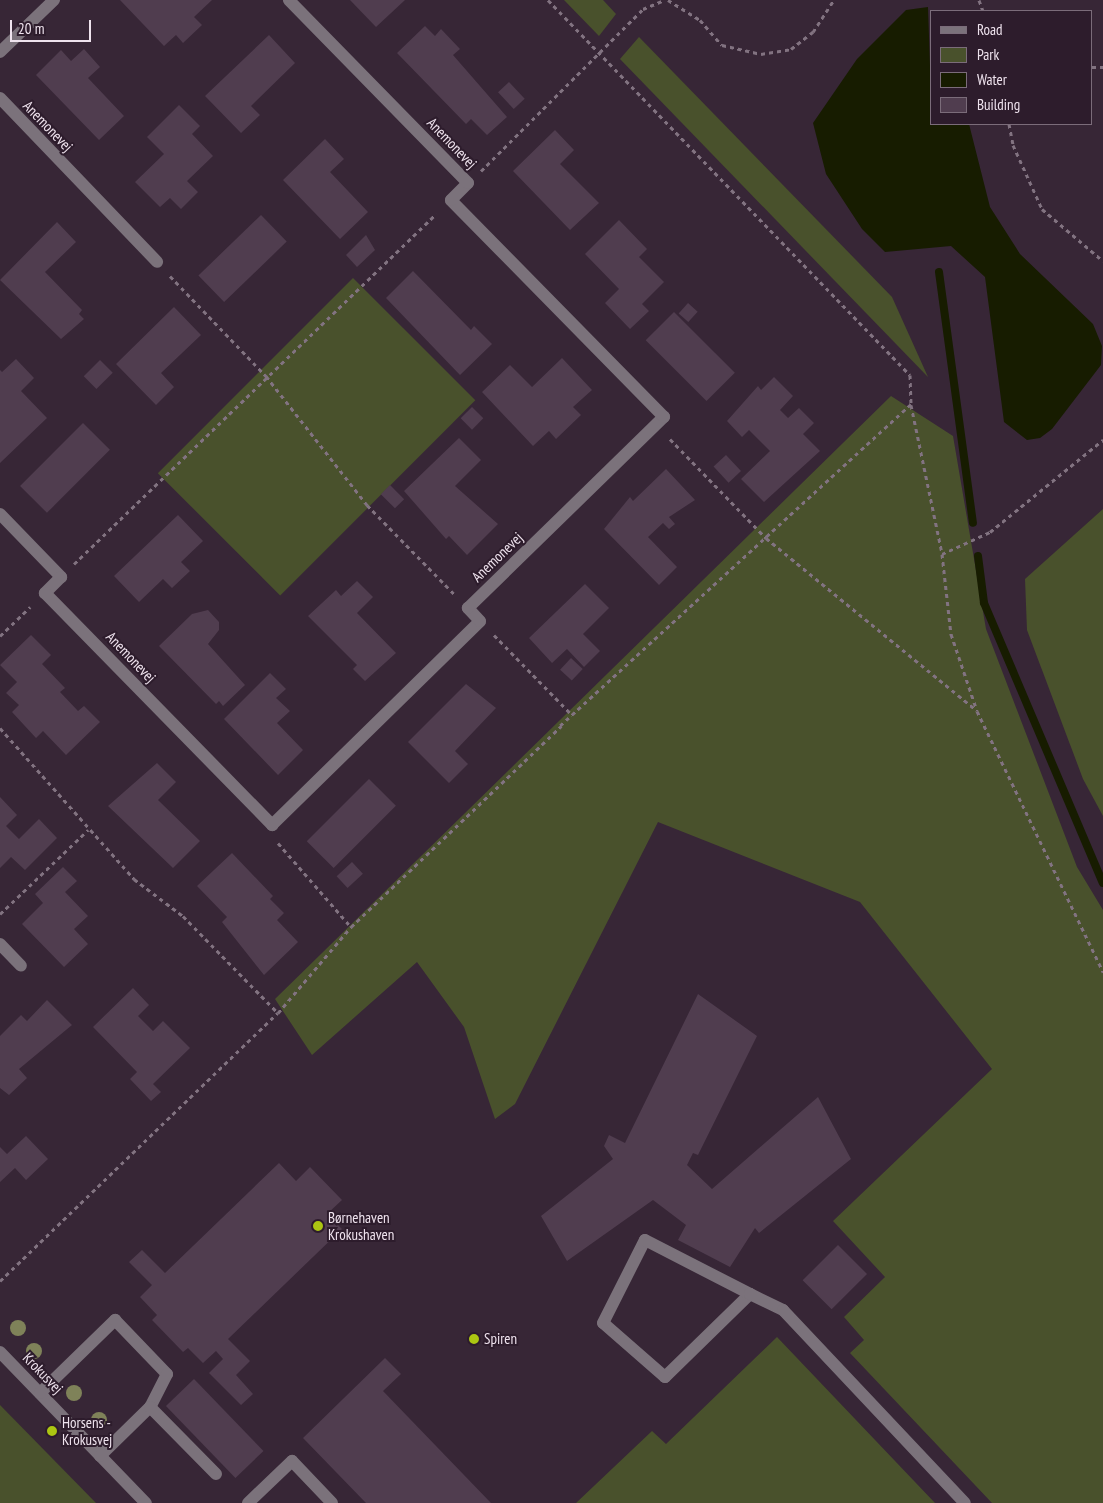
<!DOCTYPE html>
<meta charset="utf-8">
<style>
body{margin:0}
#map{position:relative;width:1103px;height:1503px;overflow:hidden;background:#372636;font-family:"PT Sans Narrow",sans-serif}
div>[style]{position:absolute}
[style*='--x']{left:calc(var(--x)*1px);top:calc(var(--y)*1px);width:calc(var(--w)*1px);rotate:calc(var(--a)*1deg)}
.green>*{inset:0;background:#49512c;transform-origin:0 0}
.water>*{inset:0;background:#171c00}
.stream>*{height:8px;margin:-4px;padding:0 4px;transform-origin:4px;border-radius:4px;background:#171c00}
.building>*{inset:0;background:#503d4f;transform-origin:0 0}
.path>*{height:3px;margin-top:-1.5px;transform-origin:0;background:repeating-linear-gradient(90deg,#827381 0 4px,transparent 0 8px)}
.minor>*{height:12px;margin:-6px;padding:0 6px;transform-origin:6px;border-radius:6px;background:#7b727b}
.trees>*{width:16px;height:16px;margin:-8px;border-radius:50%;background:#7f8259}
.dots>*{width:14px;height:14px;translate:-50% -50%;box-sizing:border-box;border:2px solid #2d1c2c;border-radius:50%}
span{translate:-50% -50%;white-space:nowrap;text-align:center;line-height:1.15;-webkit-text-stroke:4px #2d1c2c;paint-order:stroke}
.street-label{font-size:15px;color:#efe3ee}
.poi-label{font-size:15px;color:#efe3ee}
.left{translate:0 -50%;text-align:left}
.legend{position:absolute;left:930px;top:10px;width:162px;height:115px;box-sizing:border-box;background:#2d1c2c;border:1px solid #7b6c7a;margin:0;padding:6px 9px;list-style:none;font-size:15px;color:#efe3ee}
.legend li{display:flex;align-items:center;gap:10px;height:25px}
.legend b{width:25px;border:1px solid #7b6c7a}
.scale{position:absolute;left:10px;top:20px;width:81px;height:22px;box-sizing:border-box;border:2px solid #efe3ee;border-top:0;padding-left:6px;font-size:15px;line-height:18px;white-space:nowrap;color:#efe3ee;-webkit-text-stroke:4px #2d1c2c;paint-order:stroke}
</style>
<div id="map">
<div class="green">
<i style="clip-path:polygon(564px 0,603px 0,616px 14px,599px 36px)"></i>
<i style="clip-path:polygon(639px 37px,892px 297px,928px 377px,620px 59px)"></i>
<i style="left:353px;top:278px;width:173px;height:276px;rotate:45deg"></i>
<i style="clip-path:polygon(891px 396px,953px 436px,986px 629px,1077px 867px,1103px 910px,1103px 1503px,992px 1503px,850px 1353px,864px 1340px,844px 1317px,885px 1277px,833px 1221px,992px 1069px,860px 902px,658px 822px,515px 1104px,495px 1119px,464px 1027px,417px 962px,312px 1055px,275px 999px)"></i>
<i style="clip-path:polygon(1103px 509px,1103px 816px,1083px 779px,1027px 630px,1025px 579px)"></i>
<i style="clip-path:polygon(777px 1337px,935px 1503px,576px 1503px,652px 1431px,666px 1444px)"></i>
<i style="clip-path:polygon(0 1405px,96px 1503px,0 1503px)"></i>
</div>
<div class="water">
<i style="clip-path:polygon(928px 7px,932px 124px,969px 124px,990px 207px,1020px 254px,1093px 324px,1102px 346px,1101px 365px,1052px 429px,1040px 438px,1027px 440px,1004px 422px,985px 277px,951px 246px,885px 252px,862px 229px,826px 174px,813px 123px,857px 59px,906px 10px)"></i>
</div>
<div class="stream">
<i style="--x:939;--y:272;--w:253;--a:82.3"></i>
<i style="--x:978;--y:556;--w:47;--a:82.7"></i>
<i style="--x:984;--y:603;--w:304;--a:67"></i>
</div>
<div class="building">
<i style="clip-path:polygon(120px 0,212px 0,194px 17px,202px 25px,183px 43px,176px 35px,164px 46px)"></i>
<i style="clip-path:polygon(350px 0,405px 0,376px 27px)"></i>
<i style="clip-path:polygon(425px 26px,435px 36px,441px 29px,460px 49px,453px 55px,507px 117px,487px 135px,471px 119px,466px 124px,397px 53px)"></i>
<i style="clip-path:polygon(269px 35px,295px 63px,251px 106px,260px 115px,241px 133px,205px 96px)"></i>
<i style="clip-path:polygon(84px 49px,100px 67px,88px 78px,124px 116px,99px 140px,36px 75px,61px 50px,71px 61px)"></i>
<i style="left:509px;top:82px;width:23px;height:15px;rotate:47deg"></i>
<i style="clip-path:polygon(179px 105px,200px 126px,192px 134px,213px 156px,187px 181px,198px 192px,181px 209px,170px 198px,160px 207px,135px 182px,164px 154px,147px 137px)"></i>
<i style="clip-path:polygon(555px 130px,574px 150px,560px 164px,599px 203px,570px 230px,513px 171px)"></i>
<i style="clip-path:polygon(325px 139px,344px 159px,330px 172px,368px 212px,340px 239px,283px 180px)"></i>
<i style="left:261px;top:215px;width:37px;height:87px;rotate:46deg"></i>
<i style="clip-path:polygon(619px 220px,647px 249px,639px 257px,664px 282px,642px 304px,649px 311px,630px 329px,605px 303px,619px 289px,585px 254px)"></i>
<i style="clip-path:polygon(57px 222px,76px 242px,45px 272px,82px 310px,79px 314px,84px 319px,61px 339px,0 280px)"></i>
<i style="clip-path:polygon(366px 235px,375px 250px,357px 267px,346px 255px)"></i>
<i style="clip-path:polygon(413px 271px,471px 330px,474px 326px,492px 344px,460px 375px,386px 298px)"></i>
<i style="left:688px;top:303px;width:13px;height:14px;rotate:42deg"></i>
<i style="clip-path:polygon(174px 307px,201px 335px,161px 373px,174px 387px,156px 405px,116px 364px)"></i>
<i style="left:674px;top:312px;width:86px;height:40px;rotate:45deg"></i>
<i style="clip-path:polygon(562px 358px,592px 390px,573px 407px,581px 415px,556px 439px,549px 431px,533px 446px,482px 392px,510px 365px,532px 387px)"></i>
<i style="clip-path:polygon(16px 359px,34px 378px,21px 391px,47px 418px,0 463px,0 370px,2px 372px)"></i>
<i style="left:100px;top:360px;width:18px;height:23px;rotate:45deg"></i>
<i style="clip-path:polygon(774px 377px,793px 396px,780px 410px,788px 418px,799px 408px,814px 423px,803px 434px,820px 451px,764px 502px,741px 479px,770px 451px,749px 430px,742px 437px,727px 421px,758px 386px,761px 390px)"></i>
<i style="left:472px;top:407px;width:16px;height:16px;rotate:45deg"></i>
<i style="left:83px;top:423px;width:38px;height:89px;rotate:45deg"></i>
<i style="clip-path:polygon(459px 438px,481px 460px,455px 486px,498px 524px,467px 555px,449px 536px,446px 539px,404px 491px)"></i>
<i style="left:726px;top:455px;width:22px;height:17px;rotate:47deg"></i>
<i style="clip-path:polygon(666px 469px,695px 500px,669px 517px,675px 524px,669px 529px,663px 523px,648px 537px,677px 567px,659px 585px,604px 529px,630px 497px,633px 501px)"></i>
<i style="left:390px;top:485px;width:20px;height:13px;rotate:45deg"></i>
<i style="clip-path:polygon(178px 515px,203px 541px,181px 562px,190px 571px,172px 588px,163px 579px,139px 602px,114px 576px)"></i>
<i style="clip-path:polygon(357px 581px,373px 597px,357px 613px,396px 653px,365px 681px,353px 669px,357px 665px,308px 616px,336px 590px,341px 596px)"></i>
<i style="clip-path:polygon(585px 584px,609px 608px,583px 634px,600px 651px,584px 667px,567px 649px,552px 663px,529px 638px)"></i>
<i style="clip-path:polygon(208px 610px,219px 622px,219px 630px,208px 644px,245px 685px,223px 706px,219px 701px,216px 704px,159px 646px,192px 614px)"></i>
<i style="clip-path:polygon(31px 635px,51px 655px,42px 664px,65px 688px,60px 692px,78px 711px,84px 706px,100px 722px,66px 755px,43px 731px,36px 738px,12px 712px,19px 705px,6px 693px,17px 682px,0 665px)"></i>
<i style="left:571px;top:658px;width:16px;height:16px;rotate:43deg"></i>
<i style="clip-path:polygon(270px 673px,286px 689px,276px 698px,290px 711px,277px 723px,303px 750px,278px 775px,224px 719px)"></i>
<i style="clip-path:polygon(466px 684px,496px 708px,455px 751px,468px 764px,449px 783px,408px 742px)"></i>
<i style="clip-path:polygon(157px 763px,176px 782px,158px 800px,200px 841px,173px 868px,108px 806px)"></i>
<i style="left:369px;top:779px;width:38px;height:88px;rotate:45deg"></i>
<i style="clip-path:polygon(0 797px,17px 815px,6px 826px,19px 839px,39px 819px,57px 838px,25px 870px,11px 857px,0 868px)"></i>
<i style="clip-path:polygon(232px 853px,273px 896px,270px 899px,284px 913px,277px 920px,298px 942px,264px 975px,222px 922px,227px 917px,197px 886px)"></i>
<i style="left:352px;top:862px;width:16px;height:21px;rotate:47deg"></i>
<i style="clip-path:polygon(63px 867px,77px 881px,65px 892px,88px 916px,74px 929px,88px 944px,64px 967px,22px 924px,43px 903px,35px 894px)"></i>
<i style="clip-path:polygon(133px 988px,149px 1005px,138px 1016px,153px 1031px,163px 1021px,190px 1048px,153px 1084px,161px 1092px,151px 1101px,130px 1079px,137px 1072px,93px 1027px)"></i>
<i style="clip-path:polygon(698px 994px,757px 1036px,698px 1155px,693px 1153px,687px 1165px,712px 1189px,818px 1097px,851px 1159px,759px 1233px,755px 1228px,730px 1267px,678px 1240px,686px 1225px,653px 1200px,567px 1261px,541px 1216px,613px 1159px,604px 1146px,609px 1135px,625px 1143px)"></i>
<i style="clip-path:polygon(47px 1000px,72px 1025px,19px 1069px,27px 1078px,9px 1095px,0 1088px,0 1036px,21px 1015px,27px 1021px)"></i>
<i style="clip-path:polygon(26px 1136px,48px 1159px,26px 1180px,15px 1168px,0 1182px,0 1147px,7px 1154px)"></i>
<i style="clip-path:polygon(279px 1163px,296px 1181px,310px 1167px,342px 1200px,327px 1214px,342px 1229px,228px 1339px,250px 1361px,236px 1375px,253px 1394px,241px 1405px,209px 1373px,223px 1359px,216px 1351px,203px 1363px,188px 1348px,183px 1352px,152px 1320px,157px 1315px,140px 1297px,152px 1285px,129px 1262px,142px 1250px,165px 1273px)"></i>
<i style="left:838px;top:1245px;width:41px;height:50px;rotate:45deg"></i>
<i style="clip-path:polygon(385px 1358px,401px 1374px,383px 1391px,491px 1503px,366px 1503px,303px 1438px)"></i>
<i style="left:194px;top:1379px;width:100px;height:39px;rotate:46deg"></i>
</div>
<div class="path">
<i style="--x:548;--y:0;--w:521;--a:46.01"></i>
<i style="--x:910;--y:375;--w:29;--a:88"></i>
<i style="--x:911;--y:404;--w:476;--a:137.5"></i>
<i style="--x:668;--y:0;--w:38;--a:32"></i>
<i style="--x:700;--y:20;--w:33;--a:49"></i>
<i style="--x:722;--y:45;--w:40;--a:13"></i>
<i style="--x:761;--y:54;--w:30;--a:-9"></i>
<i style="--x:791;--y:49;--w:28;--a:-38"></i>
<i style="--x:813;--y:32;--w:38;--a:-57"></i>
<i style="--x:979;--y:0;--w:12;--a:70"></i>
<i style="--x:1092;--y:67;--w:11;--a:0"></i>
<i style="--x:1009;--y:124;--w:21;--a:79"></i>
<i style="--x:1013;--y:145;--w:70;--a:65.6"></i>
<i style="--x:1042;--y:209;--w:80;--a:40.4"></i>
<i style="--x:481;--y:171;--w:229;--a:-45"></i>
<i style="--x:643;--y:9;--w:23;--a:-23"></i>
<i style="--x:170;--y:276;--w:139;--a:46.2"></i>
<i style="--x:266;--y:376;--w:164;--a:51.9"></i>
<i style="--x:367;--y:505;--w:126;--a:45.6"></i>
<i style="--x:911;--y:405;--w:152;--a:78.2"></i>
<i style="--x:942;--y:554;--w:81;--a:83.6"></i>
<i style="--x:951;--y:634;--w:81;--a:71.3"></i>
<i style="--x:977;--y:711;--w:290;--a:64.2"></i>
<i style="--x:670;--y:439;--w:138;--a:45.9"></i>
<i style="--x:766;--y:538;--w:271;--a:39.3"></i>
<i style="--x:942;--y:554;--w:53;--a:-24.6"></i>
<i style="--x:990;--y:532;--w:146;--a:-39.2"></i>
<i style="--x:74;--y:564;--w:504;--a:-44.03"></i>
<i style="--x:494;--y:635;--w:112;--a:45.7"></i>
<i style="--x:0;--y:636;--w:42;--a:-44"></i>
<i style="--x:0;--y:728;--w:202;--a:48.4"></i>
<i style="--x:134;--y:879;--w:61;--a:37.1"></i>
<i style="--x:183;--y:916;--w:136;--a:45.6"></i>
<i style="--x:278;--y:843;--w:111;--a:49"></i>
<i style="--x:0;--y:914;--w:122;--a:-43.7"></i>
<i style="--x:0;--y:1281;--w:386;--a:-44"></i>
<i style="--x:278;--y:1013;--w:113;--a:-49.7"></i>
<i style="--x:351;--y:927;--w:291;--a:-43.7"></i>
</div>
<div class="minor">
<i style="--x:0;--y:52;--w:75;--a:-43.9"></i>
<i style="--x:0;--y:98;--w:227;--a:46.2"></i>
<i style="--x:0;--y:514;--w:88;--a:45.9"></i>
<i style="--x:61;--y:577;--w:23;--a:135"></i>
<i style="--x:45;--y:593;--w:325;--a:45.6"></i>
<i style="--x:272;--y:825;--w:291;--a:-44.4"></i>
<i style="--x:480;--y:621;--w:18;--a:-133"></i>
<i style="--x:468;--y:608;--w:274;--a:-44.3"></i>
<i style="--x:664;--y:417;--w:304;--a:-134.5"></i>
<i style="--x:451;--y:200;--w:24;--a:-45"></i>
<i style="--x:468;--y:183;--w:256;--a:-134.4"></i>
<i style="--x:0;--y:944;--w:30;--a:46"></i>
<i style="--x:750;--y:1294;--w:119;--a:135.7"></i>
<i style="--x:665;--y:1377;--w:82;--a:-138.9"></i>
<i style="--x:603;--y:1323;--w:93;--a:-63.2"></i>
<i style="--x:645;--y:1240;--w:118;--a:27.2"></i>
<i style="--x:750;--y:1294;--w:37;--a:26"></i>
<i style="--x:783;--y:1310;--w:265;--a:46.7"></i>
<i style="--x:0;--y:1352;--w:210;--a:46"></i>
<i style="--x:40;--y:1393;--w:105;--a:-44.2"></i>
<i style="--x:115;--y:1320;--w:75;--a:46.1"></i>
<i style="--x:167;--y:1374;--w:37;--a:117"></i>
<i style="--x:100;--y:1456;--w:70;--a:-44.4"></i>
<i style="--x:150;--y:1407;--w:94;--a:45.4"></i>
<i style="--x:248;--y:1503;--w:61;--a:-43.7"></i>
<i style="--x:292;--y:1461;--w:58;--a:46.4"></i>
</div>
<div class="trees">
<i style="left:18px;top:1328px"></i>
<i style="left:34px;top:1351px"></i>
<i style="left:74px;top:1393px"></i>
<i style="left:99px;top:1420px"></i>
</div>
<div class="dots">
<i style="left:318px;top:1226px;background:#acc612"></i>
<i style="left:474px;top:1339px;background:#acc612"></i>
<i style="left:52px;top:1431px;background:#acc612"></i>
</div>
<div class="street-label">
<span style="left:48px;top:126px;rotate:46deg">Anemonevej</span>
<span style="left:452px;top:143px;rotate:46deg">Anemonevej</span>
<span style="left:497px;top:557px;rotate:-44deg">Anemonevej</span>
<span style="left:131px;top:657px;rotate:46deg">Anemonevej</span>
<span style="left:43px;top:1373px;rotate:46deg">Krokusvej</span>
</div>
<div class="poi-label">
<span class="left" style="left:328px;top:1226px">Børnehaven<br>Krokushaven</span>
<span class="left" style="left:484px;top:1339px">Spiren</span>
<span class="left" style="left:62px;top:1431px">Horsens -<br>Krokusvej</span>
</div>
<ul class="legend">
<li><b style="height:6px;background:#7b727b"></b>Road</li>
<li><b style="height:14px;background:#49512c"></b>Park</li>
<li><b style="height:14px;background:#171c00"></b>Water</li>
<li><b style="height:14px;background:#503d4f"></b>Building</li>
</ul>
<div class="scale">20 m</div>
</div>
